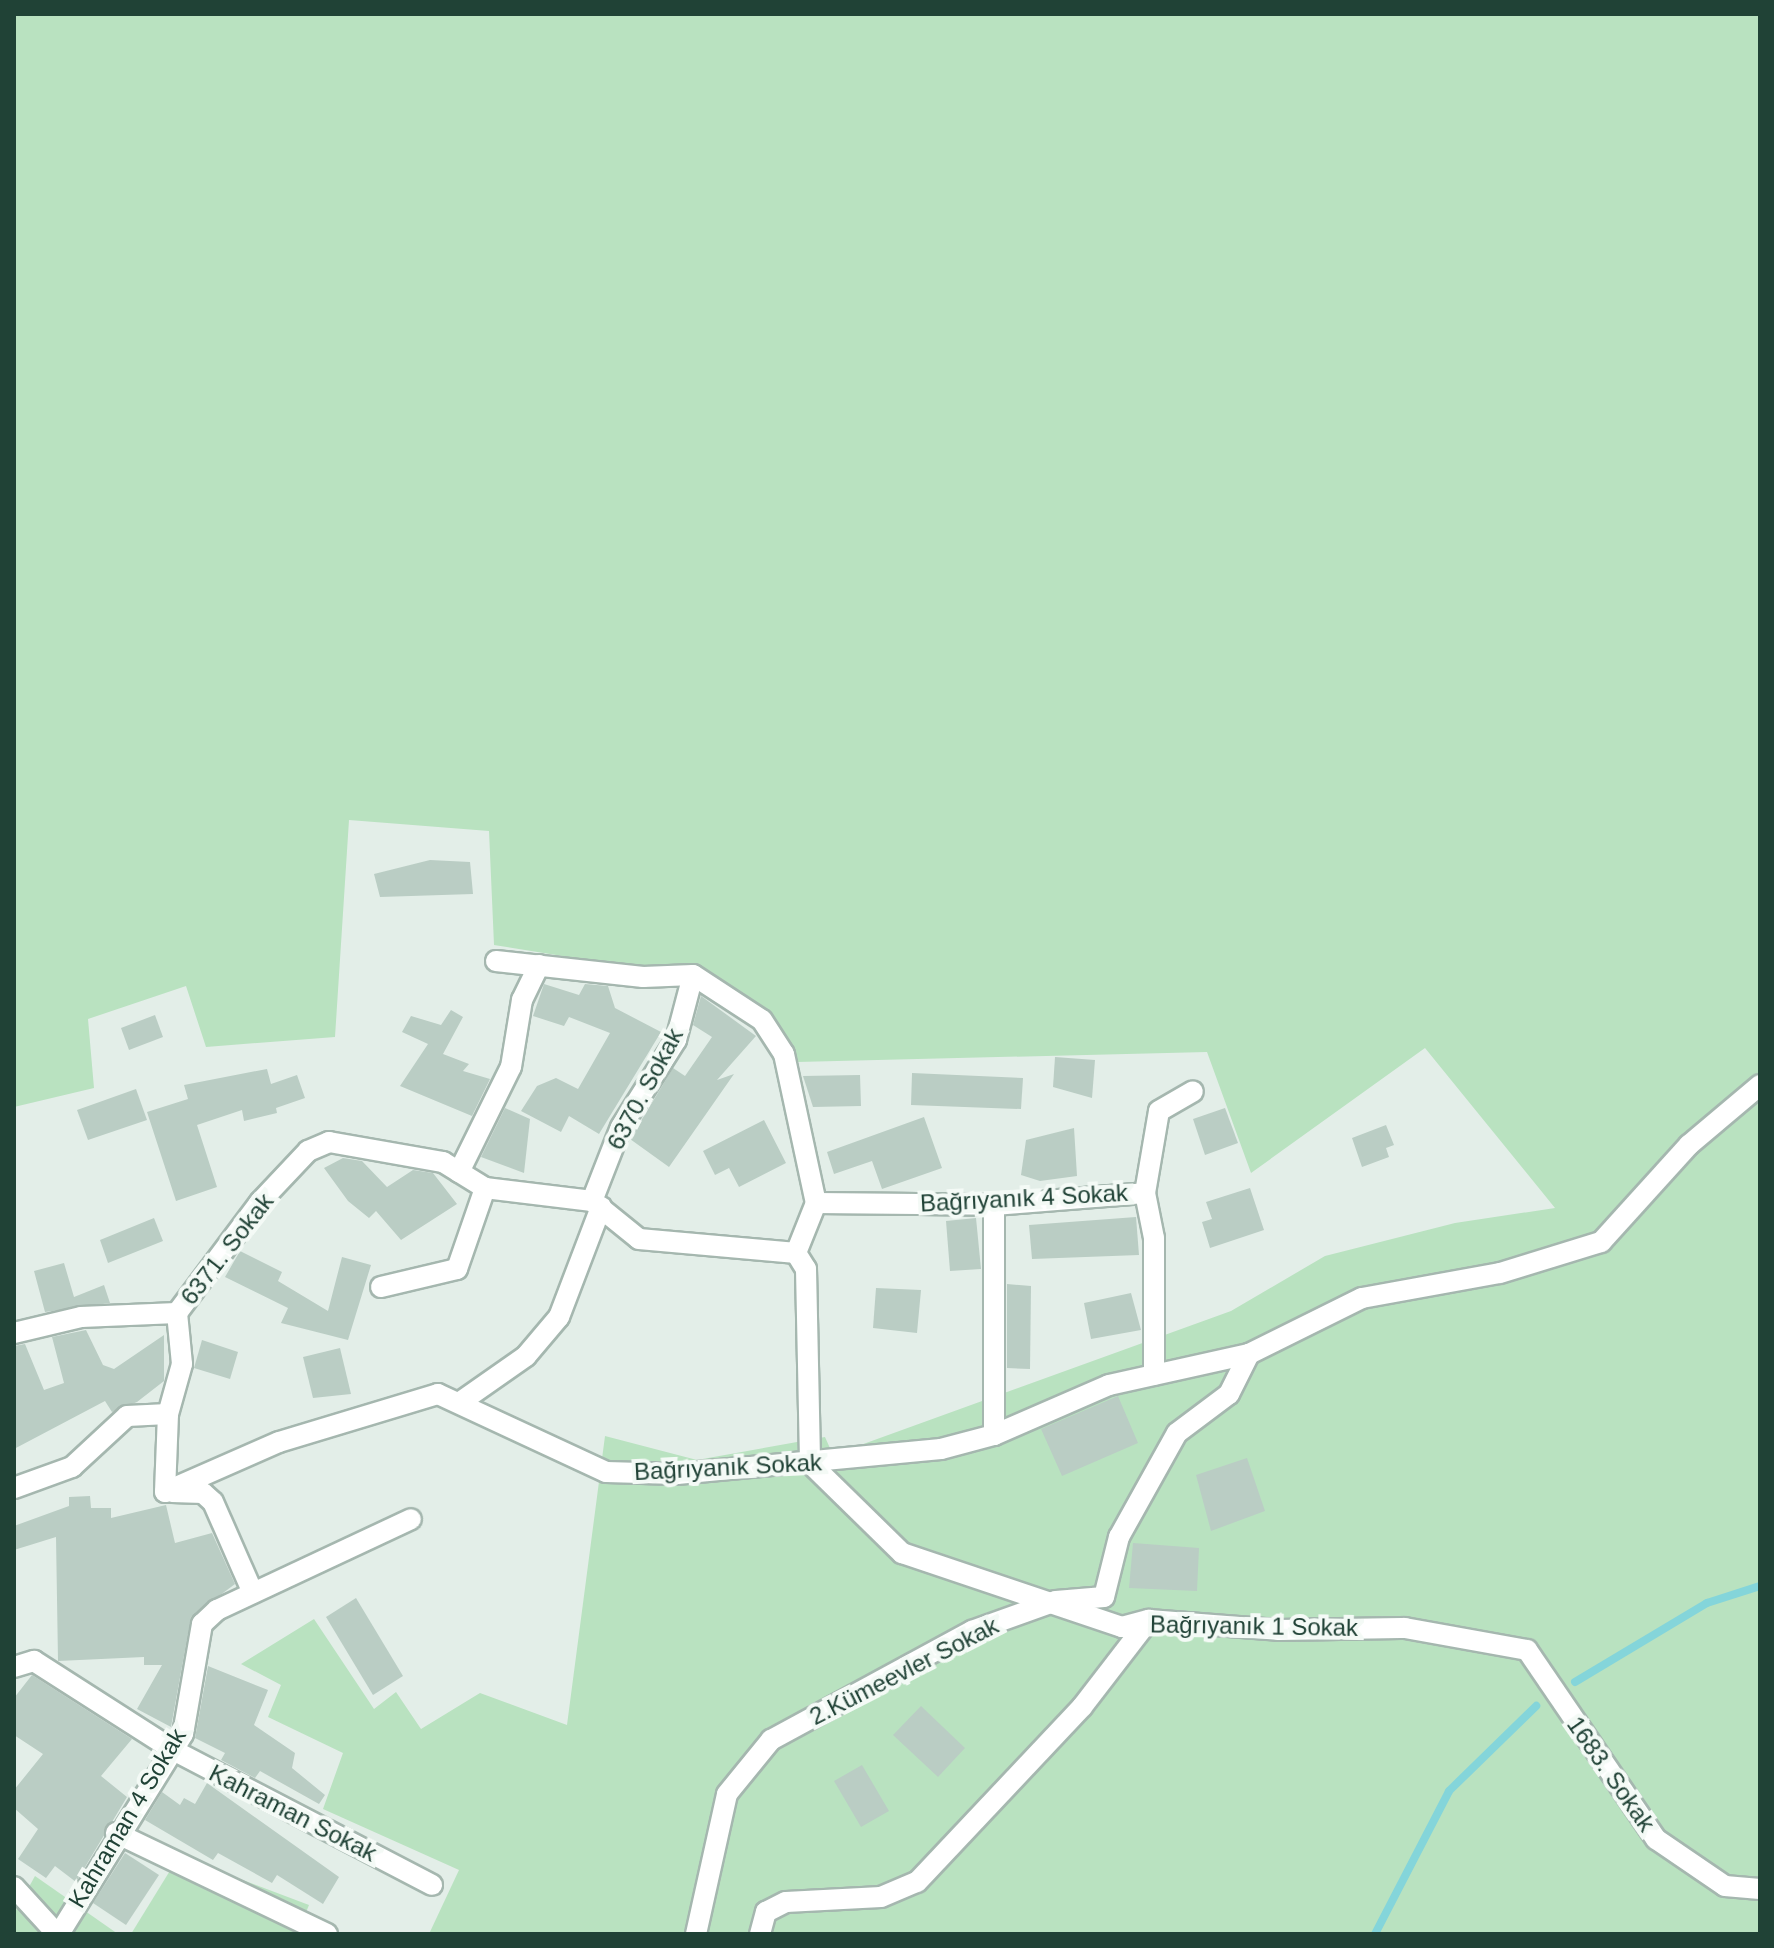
<!DOCTYPE html>
<meta charset="utf-8">
<style>
body{margin:0}
#map{position:relative;width:1774px;height:1948px;overflow:hidden;background:#e3eee8;font-family:Arial,sans-serif}
div>[style]{position:absolute}
.green>*{inset:0;background:#b9e2c0}
.stream>*{height:8px;margin:-4px;padding:0 4px;transform-origin:4px;border-radius:4px;background:#84d5da}
.building>*{inset:0;background:#bacdc4}
.roads{filter:drop-shadow(2px 0 #a5b7af) drop-shadow(-2px 0 #a5b7af) drop-shadow(0 2px #a5b7af) drop-shadow(0 -2px #a5b7af)}
.street>*{height:20px;margin:-10px;padding:0 10px;transform-origin:10px;border-radius:10px;background:#fff}
span{translate:-50% -50%;white-space:nowrap;text-align:center;line-height:1.15;-webkit-text-stroke:8px #f4faf6;paint-order:stroke}
.street-label{font-size:24px;color:#204236}
.frame{position:absolute;inset:0;border:16px solid #204236;pointer-events:none}
</style>
<div id="map">
<div class="green">
<div style="clip-path:polygon(14px 14px,1760px 14px,1760px 1934px,429px 1934px,459px 1870px,323px 1809px,343px 1753px,268px 1717px,281px 1685px,241px 1664px,314px 1619px,374px 1709px,396px 1692px,421px 1729px,480px 1693px,567px 1725px,605px 1436px,697px 1460px,825px 1437px,833px 1455px,1231px 1311px,1325px 1256px,1455px 1223px,1555px 1208px,1425px 1048px,1251px 1173px,1207px 1052px,797px 1062px,750px 999px,680px 975px,494px 945px,489px 831px,349px 820px,335px 1037px,206px 1047px,186px 986px,88px 1019px,94px 1088px,14px 1107px)"></div>
<div style="clip-path:polygon(179px 1856px,309px 1905px,297px 1934px,131px 1934px)"></div>
<div style="clip-path:polygon(35px 1876px,118px 1934px,14px 1934px,14px 1914px)"></div>
</div>
<div class="stream">
<div style="left:1575px;top:1682px;width:154px;rotate:-30.9deg"></div>
<div style="left:1707px;top:1603px;width:56px;rotate:-17.8deg"></div>
<div style="left:1375px;top:1934px;width:161px;rotate:-62.6deg"></div>
<div style="left:1449px;top:1791px;width:122px;rotate:-44.3deg"></div>
</div>
<div class="building">
<div style="clip-path:polygon(430px 860px,470px 862px,473px 894px,380px 897px,374px 874px)"></div>
<div style="clip-path:polygon(544px 984px,579px 995px,585px 984px,608px 986px,615px 1008px,661px 1032px,599px 1134px,569px 1116px,561px 1132px,521px 1111px,537px 1086px,556px 1078px,578px 1089px,610px 1033px,569px 1017px,564px 1026px,533px 1016px)"></div>
<div style="clip-path:polygon(701px 996px,756px 1036px,717px 1080px,734px 1074px,669px 1167px,630px 1139px,673px 1068px,685px 1076px,712px 1037px,693px 1025px)"></div>
<div style="clip-path:polygon(451px 1010px,463px 1017px,443px 1054px,469px 1064px,463px 1071px,490px 1079px,472px 1116px,400px 1086px,428px 1044px,402px 1032px,411px 1016px,441px 1025px)"></div>
<div style="clip-path:polygon(155px 1015px,163px 1037px,129px 1050px,121px 1028px)"></div>
<div style="clip-path:polygon(1055px 1057px,1095px 1060px,1092px 1098px,1053px 1087px)"></div>
<div style="clip-path:polygon(267px 1069px,271px 1084px,297px 1075px,305px 1098px,276px 1108px,277px 1113px,244px 1121px,242px 1110px,197px 1125px,217px 1187px,176px 1201px,147px 1112px,188px 1099px,184px 1085px)"></div>
<div style="clip-path:polygon(912px 1073px,1023px 1078px,1021px 1109px,911px 1105px)"></div>
<div style="clip-path:polygon(860px 1075px,861px 1106px,813px 1107px,803px 1076px)"></div>
<div style="clip-path:polygon(136px 1089px,147px 1120px,88px 1140px,77px 1110px)"></div>
<div style="clip-path:polygon(505px 1108px,530px 1119px,524px 1173px,481px 1157px)"></div>
<div style="clip-path:polygon(1225px 1108px,1238px 1143px,1205px 1155px,1193px 1119px)"></div>
<div style="clip-path:polygon(924px 1117px,942px 1168px,882px 1189px,872px 1161px,834px 1174px,827px 1152px)"></div>
<div style="clip-path:polygon(764px 1120px,786px 1163px,739px 1187px,729px 1168px,715px 1175px,703px 1151px)"></div>
<div style="clip-path:polygon(1386px 1125px,1394px 1145px,1386px 1148px,1389px 1157px,1362px 1167px,1352px 1138px)"></div>
<div style="clip-path:polygon(1074px 1128px,1077px 1176px,1040px 1181px,1021px 1175px,1026px 1140px)"></div>
<div style="clip-path:polygon(343px 1158px,362px 1161px,387px 1187px,413px 1170px,433px 1173px,457px 1204px,401px 1240px,376px 1211px,369px 1218px,348px 1201px,324px 1168px)"></div>
<div style="clip-path:polygon(1250px 1188px,1264px 1230px,1210px 1248px,1202px 1222px,1212px 1219px,1206px 1202px)"></div>
<div style="clip-path:polygon(1136px 1217px,1139px 1255px,1032px 1259px,1029px 1225px)"></div>
<div style="clip-path:polygon(154px 1218px,163px 1241px,108px 1263px,100px 1240px)"></div>
<div style="clip-path:polygon(976px 1218px,981px 1269px,950px 1271px,946px 1221px)"></div>
<div style="clip-path:polygon(240px 1251px,282px 1272px,278px 1281px,328px 1311px,342px 1257px,371px 1265px,348px 1340px,281px 1323px,288px 1308px,225px 1277px)"></div>
<div style="clip-path:polygon(64px 1263px,74px 1297px,104px 1285px,110px 1303px,45px 1312px,34px 1271px)"></div>
<div style="clip-path:polygon(1007px 1284px,1031px 1286px,1030px 1369px,1007px 1368px)"></div>
<div style="clip-path:polygon(876px 1288px,921px 1290px,917px 1333px,873px 1328px)"></div>
<div style="clip-path:polygon(1131px 1293px,1141px 1330px,1091px 1339px,1084px 1303px)"></div>
<div style="clip-path:polygon(86px 1330px,103px 1365px,114px 1369px,164px 1335px,164px 1381px,137px 1402px,112px 1412px,105px 1401px,14px 1449px,14px 1346px,25px 1344px,44px 1390px,64px 1383px,52px 1337px)"></div>
<div style="clip-path:polygon(202px 1340px,238px 1352px,230px 1379px,194px 1368px)"></div>
<div style="clip-path:polygon(340px 1348px,351px 1394px,313px 1398px,303px 1357px)"></div>
<div style="clip-path:polygon(1118px 1396px,1138px 1443px,1062px 1476px,1041px 1429px)"></div>
<div style="clip-path:polygon(1247px 1458px,1265px 1511px,1211px 1531px,1196px 1475px)"></div>
<div style="clip-path:polygon(90px 1496px,91px 1508px,111px 1508px,111px 1518px,166px 1505px,175px 1543px,212px 1533px,235px 1584px,191px 1617px,171px 1727px,137px 1709px,162px 1665px,144px 1665px,144px 1657px,58px 1661px,56px 1537px,14px 1550px,14px 1526px,69px 1506px,69px 1497px)"></div>
<div style="clip-path:polygon(1133px 1543px,1199px 1548px,1197px 1591px,1129px 1588px)"></div>
<div style="clip-path:polygon(356px 1598px,403px 1676px,373px 1695px,326px 1617px)"></div>
<div style="clip-path:polygon(208px 1666px,268px 1690px,254px 1725px,295px 1753px,292px 1768px,325px 1795px,319px 1804px,260px 1771px,255px 1778px,221px 1760px,225px 1753px,195px 1738px)"></div>
<div style="clip-path:polygon(32px 1675px,132px 1739px,101px 1776px,127px 1797px,76px 1882px,55px 1866px,46px 1878px,18px 1859px,38px 1829px,14px 1808px,14px 1790px,43px 1754px,14px 1735px,14px 1698px)"></div>
<div style="clip-path:polygon(921px 1706px,965px 1748px,938px 1777px,893px 1735px)"></div>
<div style="clip-path:polygon(862px 1765px,889px 1811px,861px 1827px,834px 1781px)"></div>
<div style="clip-path:polygon(207px 1783px,339px 1877px,323px 1904px,277px 1875px,272px 1883px,218px 1853px,213px 1860px,145px 1820px,162px 1792px,180px 1805px,184px 1798px,195px 1804px)"></div>
<div style="clip-path:polygon(125px 1853px,159px 1875px,126px 1925px,93px 1903px)"></div>
</div>
<div class="roads">
<div class="street">
<div style="left:496px;top:961px;width:148px;rotate:6.2deg"></div>
<div style="left:643px;top:977px;width:50px;rotate:-2.3deg"></div>
<div style="left:693px;top:975px;width:82px;rotate:33.1deg"></div>
<div style="left:762px;top:1020px;width:40px;rotate:57.1deg"></div>
<div style="left:784px;top:1054px;width:152px;rotate:77.9deg"></div>
<div style="left:816px;top:1203px;width:54px;rotate:111.8deg"></div>
<div style="left:459px;top:1172px;width:117px;rotate:-63.7deg"></div>
<div style="left:511px;top:1067px;width:68px;rotate:-80.7deg"></div>
<div style="left:522px;top:1000px;width:39px;rotate:-64deg"></div>
<div style="left:1145px;top:1193px;width:83px;rotate:-80.3deg"></div>
<div style="left:1159px;top:1111px;width:39px;rotate:-30deg"></div>
<div style="left:592px;top:1201px;width:79px;rotate:-68.6deg"></div>
<div style="left:621px;top:1127px;width:103px;rotate:-57.7deg"></div>
<div style="left:676px;top:1040px;width:67px;rotate:-75.3deg"></div>
<div style="left:816px;top:1203px;width:178px;rotate:0.6deg"></div>
<div style="left:994px;top:1205px;width:151px;rotate:-4.5deg"></div>
<div style="left:1145px;top:1193px;width:46px;rotate:78.7deg"></div>
<div style="left:1154px;top:1238px;width:137px;rotate:90deg"></div>
<div style="left:796px;top:1253px;width:19px;rotate:58deg"></div>
<div style="left:806px;top:1269px;width:194px;rotate:88.8deg"></div>
<div style="left:810px;top:1463px;width:129px;rotate:44.4deg"></div>
<div style="left:902px;top:1553px;width:232px;rotate:18.6deg"></div>
<div style="left:1122px;top:1627px;width:28px;rotate:-15deg"></div>
<div style="left:1149px;top:1620px;width:129px;rotate:4.4deg"></div>
<div style="left:1278px;top:1630px;width:127px;rotate:-0.9deg"></div>
<div style="left:1405px;top:1628px;width:124px;rotate:10.2deg"></div>
<div style="left:1527px;top:1650px;width:229px;rotate:55.7deg"></div>
<div style="left:1656px;top:1839px;width:83px;rotate:34.3deg"></div>
<div style="left:1725px;top:1886px;width:35px;rotate:5deg"></div>
<div style="left:381px;top:1287px;width:78px;rotate:-13.3deg"></div>
<div style="left:457px;top:1269px;width:86px;rotate:-70.9deg"></div>
<div style="left:177px;top:1313px;width:51px;rotate:84.4deg"></div>
<div style="left:182px;top:1364px;width:52px;rotate:105.6deg"></div>
<div style="left:168px;top:1414px;width:78px;rotate:92.2deg"></div>
<div style="left:165px;top:1492px;width:124px;rotate:-23.7deg"></div>
<div style="left:279px;top:1442px;width:166px;rotate:-16.8deg"></div>
<div style="left:438px;top:1394px;width:185px;rotate:24.9deg"></div>
<div style="left:606px;top:1472px;width:71px;rotate:1.6deg"></div>
<div style="left:677px;top:1474px;width:265px;rotate:-5.4deg"></div>
<div style="left:941px;top:1449px;width:55px;rotate:-14.8deg"></div>
<div style="left:994px;top:1435px;width:125px;rotate:-23.5deg"></div>
<div style="left:1109px;top:1385px;width:143px;rotate:-12.5deg"></div>
<div style="left:1249px;top:1354px;width:126px;rotate:-26.4deg"></div>
<div style="left:1362px;top:1298px;width:140px;rotate:-10.3deg"></div>
<div style="left:1500px;top:1273px;width:106px;rotate:-17.1deg"></div>
<div style="left:1601px;top:1242px;width:131px;rotate:-47.8deg"></div>
<div style="left:1689px;top:1145px;width:93px;rotate:-40.2deg"></div>
<div style="left:14px;top:1333px;width:69px;rotate:-13.4deg"></div>
<div style="left:81px;top:1317px;width:96px;rotate:-2.4deg"></div>
<div style="left:177px;top:1313px;width:139px;rotate:-53.2deg"></div>
<div style="left:260px;top:1202px;width:70px;rotate:-46.7deg"></div>
<div style="left:308px;top:1151px;width:23px;rotate:-23deg"></div>
<div style="left:329px;top:1142px;width:116px;rotate:10deg"></div>
<div style="left:443px;top:1162px;width:49px;rotate:31.8deg"></div>
<div style="left:485px;top:1188px;width:108px;rotate:6.9deg"></div>
<div style="left:592px;top:1201px;width:60px;rotate:39deg"></div>
<div style="left:639px;top:1239px;width:158px;rotate:5.1deg"></div>
<div style="left:459px;top:1403px;width:82px;rotate:-35deg"></div>
<div style="left:526px;top:1356px;width:51px;rotate:-49.8deg"></div>
<div style="left:559px;top:1317px;width:118px;rotate:-69.1deg"></div>
<div style="left:994px;top:1435px;width:230px;rotate:-90deg"></div>
<div style="left:14px;top:1488px;width:62px;rotate:-19.9deg"></div>
<div style="left:72px;top:1467px;width:75px;rotate:-42.8deg"></div>
<div style="left:127px;top:1416px;width:41px;rotate:-2.8deg"></div>
<div style="left:172px;top:1492px;width:31px;rotate:2deg"></div>
<div style="left:203px;top:1493px;width:13px;rotate:42deg"></div>
<div style="left:213px;top:1502px;width:99px;rotate:66.3deg"></div>
<div style="left:14px;top:1667px;width:21px;rotate:-17deg"></div>
<div style="left:34px;top:1661px;width:165px;rotate:32.6deg"></div>
<div style="left:173px;top:1750px;width:292px;rotate:27.5deg"></div>
<div style="left:116px;top:1833px;width:234px;rotate:25.6deg"></div>
<div style="left:14px;top:1887px;width:64px;rotate:47.5deg"></div>
<div style="left:59px;top:1934px;width:235px;rotate:-58.2deg"></div>
<div style="left:183px;top:1734px;width:112px;rotate:-80.2deg"></div>
<div style="left:202px;top:1624px;width:21px;rotate:-43deg"></div>
<div style="left:217px;top:1610px;width:214px;rotate:-25.1deg"></div>
<div style="left:696px;top:1934px;width:143px;rotate:-77.5deg"></div>
<div style="left:727px;top:1794px;width:70px;rotate:-50.8deg"></div>
<div style="left:771px;top:1740px;width:229px;rotate:-28.5deg"></div>
<div style="left:972px;top:1631px;width:89px;rotate:-19.7deg"></div>
<div style="left:1056px;top:1601px;width:48px;rotate:-4.8deg"></div>
<div style="left:1104px;top:1597px;width:62px;rotate:-76deg"></div>
<div style="left:1119px;top:1537px;width:119px;rotate:-60.9deg"></div>
<div style="left:1177px;top:1433px;width:65px;rotate:-36.9deg"></div>
<div style="left:1229px;top:1394px;width:45px;rotate:-63.4deg"></div>
<div style="left:760px;top:1934px;width:23px;rotate:-75deg"></div>
<div style="left:766px;top:1912px;width:22px;rotate:-27deg"></div>
<div style="left:786px;top:1902px;width:95px;rotate:-3deg"></div>
<div style="left:881px;top:1897px;width:39px;rotate:-23deg"></div>
<div style="left:917px;top:1882px;width:241px;rotate:-46.7deg"></div>
<div style="left:1082px;top:1707px;width:110px;rotate:-52.4deg"></div>
</div>
</div>
<div class="street-label">
<span style="left:645px;top:1089px;rotate:-62deg">6370. Sokak</span>
<span style="left:1024px;top:1198px;rotate:-3deg">Bağrıyanık 4 Sokak</span>
<span style="left:227px;top:1249px;rotate:-52deg">6371. Sokak</span>
<span style="left:728px;top:1467px;rotate:-3deg">Bağrıyanık Sokak</span>
<span style="left:1254px;top:1626px;rotate:1deg">Bağrıyanık 1 Sokak</span>
<span style="left:904px;top:1671px;rotate:-27deg">2.Kümeevler Sokak</span>
<span style="left:1611px;top:1774px;rotate:55deg">1683. Sokak</span>
<span style="left:293px;top:1813px;rotate:27deg">Kahraman Sokak</span>
<span style="left:127px;top:1818px;rotate:-59deg">Kahraman 4 Sokak</span>
</div>
<div class="frame"></div>
</div>
